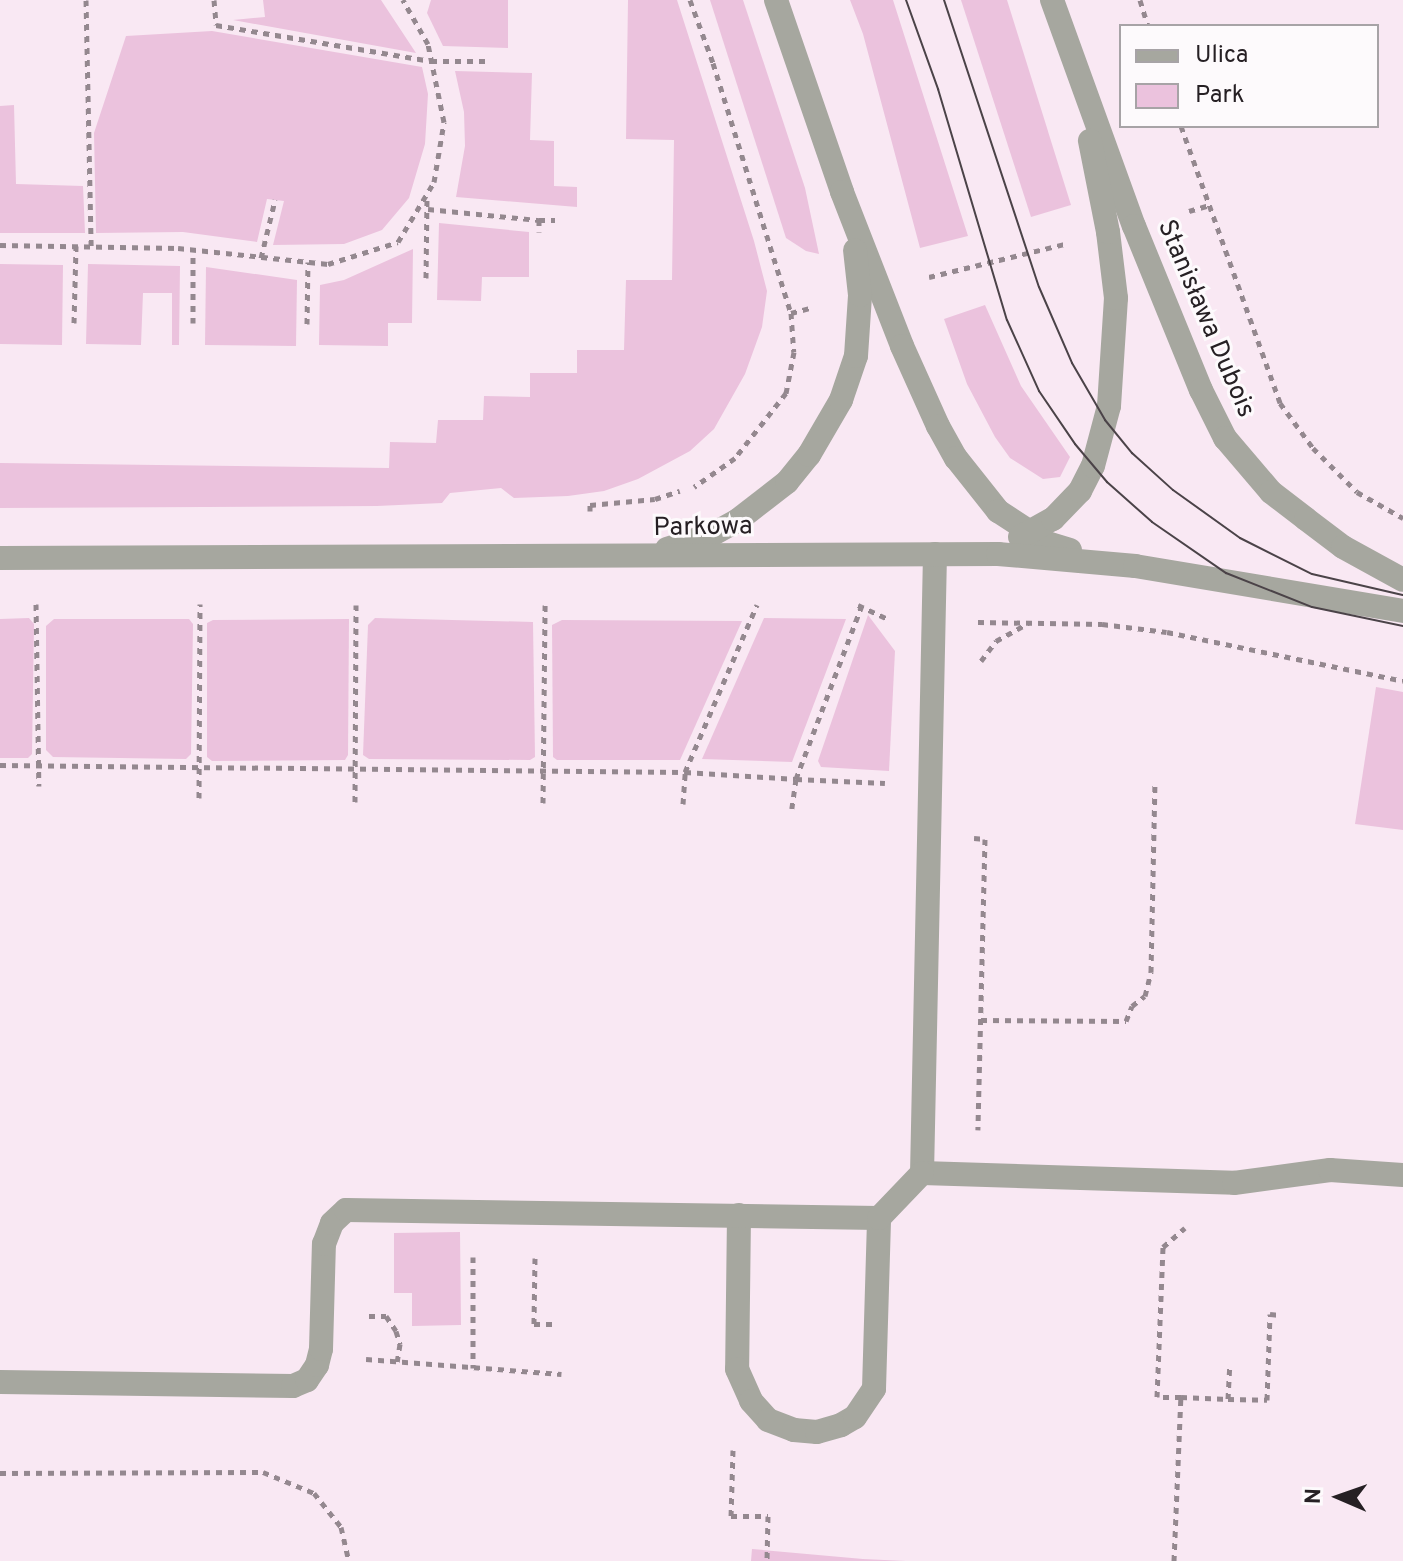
<!DOCTYPE html>
<meta charset="utf-8">
<style>
body{margin:0}
#map{position:relative;width:1403px;height:1561px;overflow:hidden;background:#f9e8f3;font-family:Overpass,sans-serif}
div>[style]{position:absolute}
.green>*{inset:0;background:#ebc2dd}
.path>*{height:5px;margin-top:-2.5px;transform-origin:0;background:repeating-linear-gradient(90deg,#94888f 0 6px,transparent 0 12px)}
.minor>*{height:24px;margin:-12px;padding:0 12px;transform-origin:12px;border-radius:12px;background:#a6a79f}
.tram>*{height:2px;margin:-1px;padding:0 1px;transform-origin:1px;border-radius:1px;background:#4b4348}
span{translate:-50% -50%;white-space:nowrap;text-align:center;line-height:1.15;-webkit-text-stroke:6px #fdfafc;paint-order:stroke}
.street-label{font-size:26px;color:#262024}
.legend{position:absolute;left:1119px;top:24px;width:260px;height:104px;box-sizing:border-box;background:#fdfafc;border:2px solid #a7a3a6;margin:0;padding:10px 14px;list-style:none;font-size:24px;color:#262024}
.legend li{display:flex;align-items:center;gap:16px;height:40px}
.legend b{width:40px;border:2px solid #a7a3a6}
.north{position:absolute;left:1299px;top:1457px;width:80px;height:80px;-webkit-text-stroke:6px #fdfafc;paint-order:stroke;rotate:272deg;font-size:22px;font-weight:700;line-height:32px;text-align:center;color:#262024}
.north::after{content:'';display:block;margin:auto;width:28px;height:36px;background:#262024;clip-path:polygon(50% 0,100% 100%,50% 72%,0 100%)}
</style>
<div id="map">
<div class="green">
<div style="clip-path:polygon(263px 0,381px 0,416px 53px,233px 20px,265px 17px)"></div>
<div style="clip-path:polygon(431px 0,508px 0,508px 48px,443px 46px,427px 13px)"></div>
<div style="clip-path:polygon(628px 0,677px 0,754px 241px,767px 291px,762px 327px,745px 374px,714px 429px,690px 451px,638px 479px,604px 491px,568px 496px,514px 498px,501px 488px,450px 493px,442px 503px,377px 506px,0 508px,0 463px,389px 468px,390px 442px,436px 443px,438px 420px,483px 420px,484px 396px,530px 397px,530px 373px,577px 373px,577px 350px,624px 350px,626px 280px,672px 280px,674px 140px,626px 139px)"></div>
<div style="clip-path:polygon(710px 0,743px 0,805px 188px,819px 254px,806px 251px,786px 238px)"></div>
<div style="clip-path:polygon(850px 0,893px 0,968px 236px,920px 248px,863px 34px)"></div>
<div style="clip-path:polygon(961px 0,1007px 0,1071px 205px,1031px 217px)"></div>
<div style="clip-path:polygon(212px 31px,422px 67px,428px 94px,425px 144px,409px 198px,382px 230px,344px 244px,273px 245px,284px 201px,267px 199px,257px 242px,183px 232px,96px 233px,94px 133px,126px 36px)"></div>
<div style="clip-path:polygon(455px 71px,532px 73px,530px 140px,554px 141px,554px 186px,577px 187px,577px 207px,456px 197px,465px 146px,464px 112px)"></div>
<div style="clip-path:polygon(14px 105px,16px 184px,83px 186px,85px 233px,0 233px,0 106px)"></div>
<div style="clip-path:polygon(439px 223px,529px 232px,529px 277px,482px 277px,481px 301px,437px 300px)"></div>
<div style="clip-path:polygon(413px 249px,412px 323px,388px 323px,388px 346px,319px 345px,320px 285px,344px 280px)"></div>
<div style="clip-path:polygon(0 264px,63px 265px,62px 345px,0 344px)"></div>
<div style="clip-path:polygon(88px 264px,180px 266px,179px 345px,172px 345px,172px 293px,143px 293px,141px 345px,86px 344px)"></div>
<div style="clip-path:polygon(206px 267px,297px 280px,296px 346px,205px 345px)"></div>
<div style="clip-path:polygon(985px 305px,1021px 386px,1070px 457px,1060px 477px,1043px 479px,1010px 458px,995px 437px,967px 384px,944px 319px)"></div>
<div style="clip-path:polygon(868px 615px,895px 651px,889px 771px,821px 767px,818px 761px)"></div>
<div style="clip-path:polygon(29px 618px,34px 624px,32px 754px,28px 758px,0 758px,0 619px)"></div>
<div style="clip-path:polygon(375px 618px,533px 622px,535px 757px,530px 760px,369px 759px,363px 755px,368px 625px)"></div>
<div style="clip-path:polygon(764px 618px,846px 619px,792px 762px,702px 759px)"></div>
<div style="clip-path:polygon(54px 619px,189px 619px,193px 624px,191px 754px,186px 759px,53px 757px,46px 750px,46px 626px)"></div>
<div style="clip-path:polygon(349px 619px,348px 755px,345px 760px,212px 761px,207px 757px,207px 623px,213px 620px)"></div>
<div style="clip-path:polygon(562px 620px,742px 621px,680px 760px,557px 760px,553px 757px,552px 625px)"></div>
<div style="clip-path:polygon(1376px 687px,1403px 692px,1403px 830px,1355px 824px)"></div>
<div style="clip-path:polygon(460px 1232px,461px 1325px,412px 1326px,412px 1293px,394px 1293px,394px 1233px)"></div>
<div style="clip-path:polygon(752px 1549px,863px 1559px,906px 1561px,751px 1561px)"></div>
</div>
<div class="path">
<div style="left:86px;top:0;width:246px;rotate:88.8deg"></div>
<div style="left:214px;top:0;width:25px;rotate:85deg"></div>
<div style="left:216px;top:25px;width:218px;rotate:9.5deg"></div>
<div style="left:431px;top:61px;width:55px"></div>
<div style="left:690px;top:0;width:67px;rotate:69.9deg"></div>
<div style="left:713px;top:63px;width:262px;rotate:72.7deg"></div>
<div style="left:791px;top:313px;width:39px;rotate:86deg"></div>
<div style="left:794px;top:352px;width:42px;rotate:101deg"></div>
<div style="left:786px;top:393px;width:83px;rotate:128.1deg"></div>
<div style="left:735px;top:458px;width:50px;rotate:144.7deg"></div>
<div style="left:1140px;top:0;width:27px;rotate:73deg"></div>
<div style="left:1181px;top:126px;width:294px;rotate:70.3deg"></div>
<div style="left:1280px;top:403px;width:56px;rotate:53.7deg"></div>
<div style="left:1313px;top:448px;width:62px;rotate:45deg"></div>
<div style="left:1357px;top:492px;width:53px;rotate:29.5deg"></div>
<div style="left:428px;top:209px;width:112px;rotate:5.7deg"></div>
<div style="left:539px;top:220px;width:12px;rotate:90deg"></div>
<div style="left:1189px;top:211px;width:19px;rotate:-16deg"></div>
<div style="left:539px;top:220px;width:16px"></div>
<div style="left:0;top:245px;width:178px;rotate:1deg"></div>
<div style="left:178px;top:248px;width:151px;rotate:6.1deg"></div>
<div style="left:328px;top:264px;width:73px;rotate:-17.4deg"></div>
<div style="left:398px;top:242px;width:70px;rotate:-59deg"></div>
<div style="left:434px;top:182px;width:61px;rotate:-80.5deg"></div>
<div style="left:444px;top:122px;width:80px;rotate:-101.6deg"></div>
<div style="left:428px;top:44px;width:51px;rotate:-119.6deg"></div>
<div style="left:261px;top:258px;width:60px;rotate:-76.4deg"></div>
<div style="left:929px;top:277px;width:139px;rotate:-13.7deg"></div>
<div style="left:426px;top:278px;width:83px;rotate:-89.3deg"></div>
<div style="left:791px;top:313px;width:23px;rotate:-15deg"></div>
<div style="left:74px;top:323px;width:77px;rotate:-88.5deg"></div>
<div style="left:193px;top:323px;width:74px;rotate:-90deg"></div>
<div style="left:307px;top:324px;width:62px;rotate:-89.1deg"></div>
<div style="left:590px;top:511px;width:6px;rotate:-90deg"></div>
<div style="left:590px;top:505px;width:65px;rotate:-5.3deg"></div>
<div style="left:655px;top:499px;width:26px;rotate:-18deg"></div>
<div style="left:36px;top:604px;width:182px;rotate:89.1deg"></div>
<div style="left:858px;top:605px;width:33px;rotate:25deg"></div>
<div style="left:862px;top:605px;width:186px;rotate:110.8deg"></div>
<div style="left:796px;top:779px;width:89px;rotate:2.6deg"></div>
<div style="left:978px;top:622px;width:124px;rotate:0.9deg"></div>
<div style="left:1102px;top:624px;width:65px;rotate:7deg"></div>
<div style="left:1167px;top:632px;width:241px;rotate:11.7deg"></div>
<div style="left:981px;top:661px;width:25px;rotate:-53deg"></div>
<div style="left:996px;top:641px;width:37px;rotate:-29deg"></div>
<div style="left:0;top:765px;width:685px;rotate:0.59deg"></div>
<div style="left:685px;top:772px;width:111px;rotate:3.6deg"></div>
<div style="left:796px;top:779px;width:30px;rotate:98deg"></div>
<div style="left:199px;top:798px;width:194px;rotate:-89.7deg"></div>
<div style="left:355px;top:802px;width:197px;rotate:-89.7deg"></div>
<div style="left:543px;top:803px;width:198px;rotate:-89.4deg"></div>
<div style="left:683px;top:804px;width:32px;rotate:-86deg"></div>
<div style="left:685px;top:772px;width:182px;rotate:-66.7deg"></div>
<div style="left:974px;top:838px;width:11px;rotate:5deg"></div>
<div style="left:985px;top:839px;width:291px;rotate:91.4deg"></div>
<div style="left:981px;top:1020px;width:145px;rotate:0.4deg"></div>
<div style="left:1126px;top:1021px;width:16px;rotate:-68deg"></div>
<div style="left:1132px;top:1006px;width:16px;rotate:-38deg"></div>
<div style="left:1145px;top:996px;width:25px;rotate:-76deg"></div>
<div style="left:1151px;top:972px;width:189px;rotate:-88.8deg"></div>
<div style="left:473px;top:1257px;width:111px;rotate:90deg"></div>
<div style="left:535px;top:1258px;width:66px;rotate:90.9deg"></div>
<div style="left:534px;top:1324px;width:18px"></div>
<div style="left:369px;top:1316px;width:17px"></div>
<div style="left:386px;top:1316px;width:18px;rotate:56deg"></div>
<div style="left:396px;top:1331px;width:14px;rotate:73deg"></div>
<div style="left:400px;top:1344px;width:18px;rotate:99deg"></div>
<div style="left:366px;top:1359px;width:196px;rotate:4.4deg"></div>
<div style="left:1181px;top:1397px;width:24px;rotate:180deg"></div>
<div style="left:1157px;top:1397px;width:150px;rotate:-87.7deg"></div>
<div style="left:1163px;top:1247px;width:29px;rotate:-41deg"></div>
<div style="left:1228px;top:1399px;width:39px;rotate:1deg"></div>
<div style="left:1267px;top:1400px;width:86px;rotate:-88deg"></div>
<div style="left:1270px;top:1314px;width:10px;rotate:6deg"></div>
<div style="left:733px;top:1450px;width:66px;rotate:91.7deg"></div>
<div style="left:731px;top:1516px;width:37px"></div>
<div style="left:768px;top:1516px;width:45px;rotate:91.3deg"></div>
<div style="left:0;top:1473px;width:263px;rotate:-0.2deg"></div>
<div style="left:263px;top:1472px;width:55px;rotate:22.4deg"></div>
<div style="left:314px;top:1493px;width:43px;rotate:51.5deg"></div>
<div style="left:341px;top:1527px;width:35px;rotate:77deg"></div>
<div style="left:1174px;top:1561px;width:164px;rotate:-87.6deg"></div>
<div style="left:1181px;top:1397px;width:47px;rotate:2.4deg"></div>
<div style="left:1228px;top:1399px;width:35px;rotate:-87deg"></div>
</div>
<div class="minor">
<div style="left:776px;top:0;width:203px;rotate:71deg"></div>
<div style="left:842px;top:192px;width:165px;rotate:68.7deg"></div>
<div style="left:902px;top:346px;width:88px;rotate:65.8deg"></div>
<div style="left:938px;top:426px;width:37px;rotate:61deg"></div>
<div style="left:956px;top:458px;width:68px;rotate:51.6deg"></div>
<div style="left:998px;top:511px;width:59px;rotate:33.1deg"></div>
<div style="left:1047px;top:543px;width:24px;rotate:17deg"></div>
<div style="left:1052px;top:0;width:240px;rotate:70.1deg"></div>
<div style="left:1134px;top:226px;width:177px;rotate:67.8deg"></div>
<div style="left:1201px;top:390px;width:54px;rotate:63.4deg"></div>
<div style="left:1225px;top:438px;width:71px;rotate:49.6deg"></div>
<div style="left:1271px;top:492px;width:44px;rotate:37.6deg"></div>
<div style="left:1306px;top:519px;width:46px;rotate:37.1deg"></div>
<div style="left:1343px;top:547px;width:68px;rotate:28.8deg"></div>
<div style="left:1020px;top:537px;width:38px;rotate:-29deg"></div>
<div style="left:1053px;top:519px;width:39px;rotate:-46deg"></div>
<div style="left:1080px;top:491px;width:28px;rotate:-63deg"></div>
<div style="left:1093px;top:466px;width:62px;rotate:-75.1deg"></div>
<div style="left:1109px;top:406px;width:108px;rotate:-86.3deg"></div>
<div style="left:1116px;top:298px;width:66px;rotate:-96.9deg"></div>
<div style="left:1108px;top:232px;width:93px;rotate:-101.2deg"></div>
<div style="left:667px;top:549px;width:48px;rotate:-18.1deg"></div>
<div style="left:713px;top:534px;width:29px;rotate:-29deg"></div>
<div style="left:738px;top:520px;width:62px;rotate:-37.8deg"></div>
<div style="left:787px;top:482px;width:35px;rotate:-51deg"></div>
<div style="left:809px;top:455px;width:64px;rotate:-59.8deg"></div>
<div style="left:841px;top:400px;width:46px;rotate:-71.2deg"></div>
<div style="left:856px;top:356px;width:61px;rotate:-86.2deg"></div>
<div style="left:860px;top:295px;width:45px;rotate:-96.3deg"></div>
<div style="left:935px;top:554px;width:619px;rotate:91.2deg"></div>
<div style="left:922px;top:1173px;width:312px;rotate:1.8deg"></div>
<div style="left:1234px;top:1183px;width:97px;rotate:-7.7deg"></div>
<div style="left:1330px;top:1170px;width:73px;rotate:3.9deg"></div>
<div style="left:0;top:558px;width:998px;rotate:-0.23deg"></div>
<div style="left:998px;top:554px;width:138px;rotate:5deg"></div>
<div style="left:1135px;top:566px;width:272px;rotate:9.5deg"></div>
<div style="left:739px;top:1215px;width:154px;rotate:90.7deg"></div>
<div style="left:737px;top:1369px;width:35px;rotate:66deg"></div>
<div style="left:751px;top:1401px;width:25px;rotate:48deg"></div>
<div style="left:768px;top:1420px;width:28px;rotate:21deg"></div>
<div style="left:794px;top:1430px;width:23px;rotate:5deg"></div>
<div style="left:817px;top:1432px;width:25px;rotate:-16deg"></div>
<div style="left:841px;top:1425px;width:16px;rotate:-30deg"></div>
<div style="left:855px;top:1417px;width:34px;rotate:-56deg"></div>
<div style="left:874px;top:1389px;width:171px;rotate:-88.3deg"></div>
<div style="left:0;top:1382px;width:293px;rotate:0.8deg"></div>
<div style="left:293px;top:1386px;width:15px;rotate:-23deg"></div>
<div style="left:307px;top:1380px;width:18px;rotate:-56deg"></div>
<div style="left:317px;top:1365px;width:16px;rotate:-76deg"></div>
<div style="left:321px;top:1349px;width:105px;rotate:-88.4deg"></div>
<div style="left:324px;top:1244px;width:22px;rotate:-69deg"></div>
<div style="left:332px;top:1223px;width:19px;rotate:-43deg"></div>
<div style="left:346px;top:1210px;width:533px;rotate:0.86deg"></div>
<div style="left:879px;top:1218px;width:62px;rotate:-46.3deg"></div>
</div>
<div class="tram">
<div style="left:906px;top:0;width:95px;rotate:70.2deg"></div>
<div style="left:938px;top:89px;width:241px;rotate:73.4deg"></div>
<div style="left:1007px;top:320px;width:78px;rotate:65.7deg"></div>
<div style="left:1039px;top:391px;width:64px;rotate:55.8deg"></div>
<div style="left:1075px;top:444px;width:50px;rotate:49.9deg"></div>
<div style="left:1107px;top:482px;width:60px;rotate:41.6deg"></div>
<div style="left:1152px;top:522px;width:90px;rotate:34.6deg"></div>
<div style="left:1226px;top:573px;width:92px;rotate:21.6deg"></div>
<div style="left:1312px;top:607px;width:93px;rotate:11.8deg"></div>
<div style="left:944px;top:0;width:302px;rotate:71.7deg"></div>
<div style="left:1039px;top:287px;width:83px;rotate:66.5deg"></div>
<div style="left:1072px;top:363px;width:66px;rotate:59.9deg"></div>
<div style="left:1105px;top:420px;width:43px;rotate:50.7deg"></div>
<div style="left:1132px;top:453px;width:55px;rotate:42.1deg"></div>
<div style="left:1173px;top:490px;width:82px;rotate:35.6deg"></div>
<div style="left:1240px;top:538px;width:80px;rotate:26.6deg"></div>
<div style="left:1312px;top:574px;width:93px;rotate:13deg"></div>
</div>
<div class="street-label">
<span style="left:1205px;top:319px;rotate:67deg">Stanisława Dubois</span>
<span style="left:703px;top:528px;rotate:-1deg">Parkowa</span>
</div>
<ul class="legend">
<li><b style="height:10px;background:#a6a79f"></b>Ulica</li>
<li><b style="height:22px;background:#ebc2dd"></b>Park</li>
</ul>
<div class="north">N</div>
</div>
